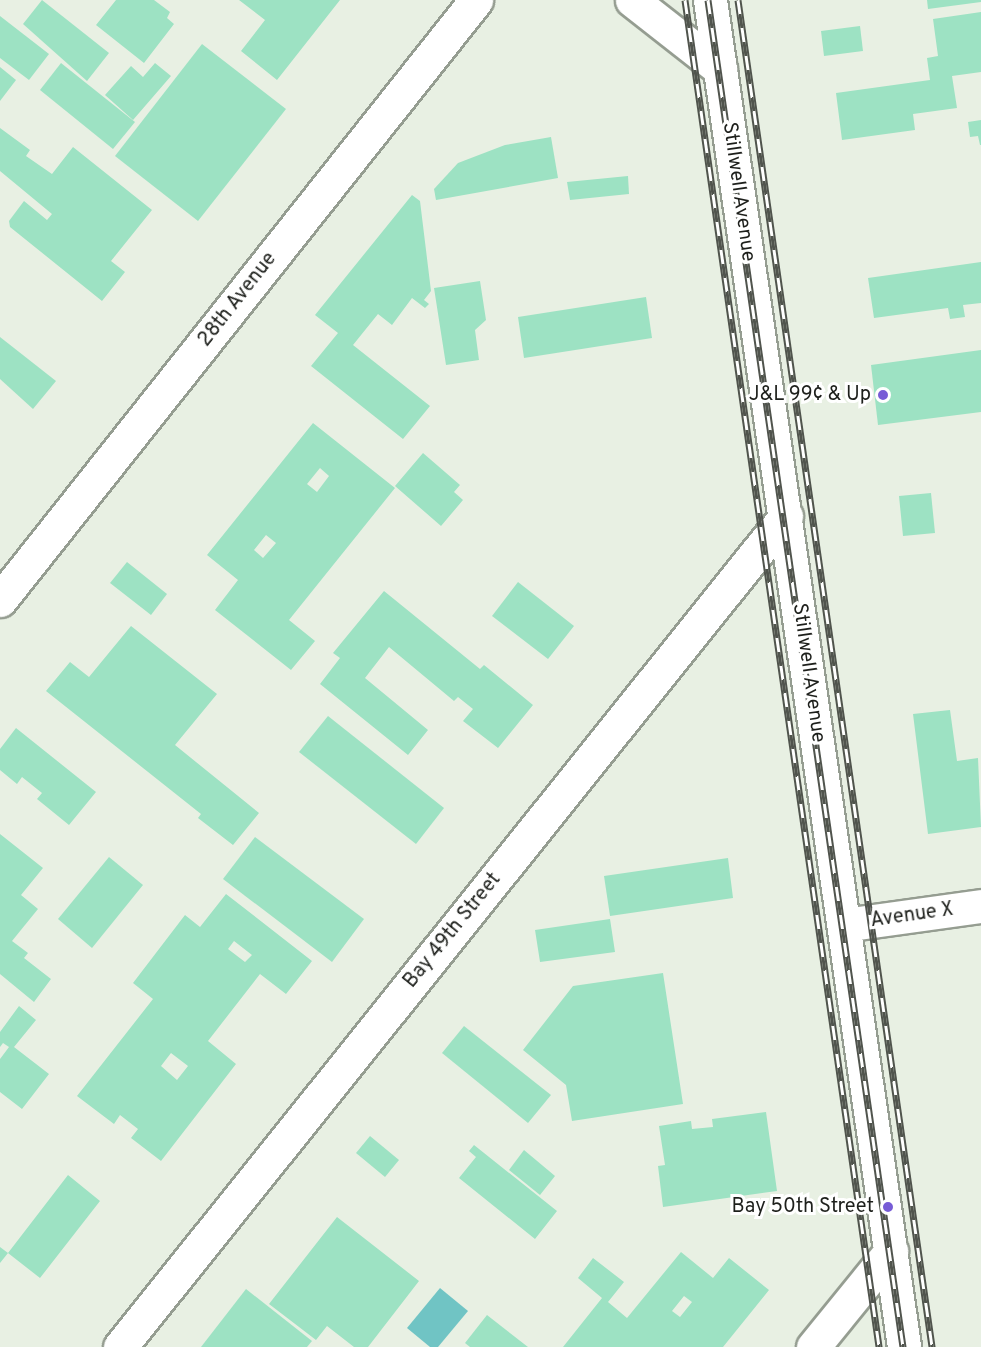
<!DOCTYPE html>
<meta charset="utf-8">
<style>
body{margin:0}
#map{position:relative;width:981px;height:1347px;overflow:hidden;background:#e8f0e3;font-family:Overpass,sans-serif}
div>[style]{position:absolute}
.water>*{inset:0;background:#70c4c4}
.building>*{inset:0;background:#9de2c3}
.roads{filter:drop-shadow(2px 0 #959d91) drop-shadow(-2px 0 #959d91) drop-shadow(0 2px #959d91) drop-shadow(0 -2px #959d91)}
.minor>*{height:33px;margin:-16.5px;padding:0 16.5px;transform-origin:16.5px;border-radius:16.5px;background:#fff}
.tertiary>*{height:33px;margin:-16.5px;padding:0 16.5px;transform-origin:16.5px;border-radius:16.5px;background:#fff}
.secondary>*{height:33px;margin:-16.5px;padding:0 16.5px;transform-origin:16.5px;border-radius:16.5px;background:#fff}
.rail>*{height:7px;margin-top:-3.5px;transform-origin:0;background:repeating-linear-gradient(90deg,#fff 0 14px,#50544d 0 28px);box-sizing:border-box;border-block:2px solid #50544d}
.dots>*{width:16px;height:16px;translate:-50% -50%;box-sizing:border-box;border:3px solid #fff;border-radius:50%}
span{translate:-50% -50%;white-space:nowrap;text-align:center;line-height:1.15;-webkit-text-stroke:6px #fff;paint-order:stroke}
.street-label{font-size:20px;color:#1d1f1b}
.poi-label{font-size:20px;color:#1d1f1b}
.right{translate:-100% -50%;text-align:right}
</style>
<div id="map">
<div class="water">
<div style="clip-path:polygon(440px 1288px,468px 1311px,438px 1347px,430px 1347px,407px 1328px)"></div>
</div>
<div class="building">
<div style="clip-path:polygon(42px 0,109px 53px,87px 81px,23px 24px)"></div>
<div style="clip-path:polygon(116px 0,154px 0,170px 12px,167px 18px,174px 24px,144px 63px,96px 25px)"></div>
<div style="clip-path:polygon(239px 0,340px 0,277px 80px,241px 51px,265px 20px)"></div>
<div style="clip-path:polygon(927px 0,981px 0,981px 2px,928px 9px)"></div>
<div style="clip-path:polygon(981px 12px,981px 72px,952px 76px,957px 108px,913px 114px,915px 130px,842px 140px,836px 93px,930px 80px,927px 58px,938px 56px,933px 19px)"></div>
<div style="clip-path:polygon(0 16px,49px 54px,29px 80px,0 58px)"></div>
<div style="clip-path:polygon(860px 26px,863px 51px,824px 56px,821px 31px)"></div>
<div style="clip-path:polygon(202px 44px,286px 109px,198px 221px,115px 156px)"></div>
<div style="clip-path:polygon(61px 63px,135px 122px,113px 149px,40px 90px)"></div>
<div style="clip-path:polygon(155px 63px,171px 76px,133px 120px,105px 95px,131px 66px,143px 77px)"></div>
<div style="clip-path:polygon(0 67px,16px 80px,0 101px)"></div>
<div style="clip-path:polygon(981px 120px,981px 145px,980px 145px,978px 136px,970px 137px,968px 122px)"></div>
<div style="clip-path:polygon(0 128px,30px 150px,26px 156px,52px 174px,73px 147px,152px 210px,111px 261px,125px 272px,102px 301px,10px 227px,9px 221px,24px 201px,47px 220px,52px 214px,0 171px)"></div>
<div style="clip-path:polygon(551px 137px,558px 178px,436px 200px,434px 189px,458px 163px,505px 145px)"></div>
<div style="clip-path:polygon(628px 176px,629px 194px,570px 200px,567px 182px)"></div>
<div style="clip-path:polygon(412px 195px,420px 201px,431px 291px,424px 300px,429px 304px,425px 308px,412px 298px,392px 325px,378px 314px,353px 345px,430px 406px,403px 439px,311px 366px,338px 333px,315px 315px)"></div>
<div style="clip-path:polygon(981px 262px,981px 303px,963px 305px,965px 317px,950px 319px,948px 308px,874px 318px,868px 278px)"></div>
<div style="clip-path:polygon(480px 281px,486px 320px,475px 330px,479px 360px,446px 365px,434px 288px)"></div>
<div style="clip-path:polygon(646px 297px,652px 338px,524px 358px,518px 317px)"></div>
<div style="clip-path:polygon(0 337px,56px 381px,33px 409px,0 379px)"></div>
<div style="clip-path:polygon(981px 350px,981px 412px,878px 425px,871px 365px)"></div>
<div style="clip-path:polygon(evenodd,313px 423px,395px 488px,289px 620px,315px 641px,291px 670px,215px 610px,238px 580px,207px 555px,313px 423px,320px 468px,329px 476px,317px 492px,307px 484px,320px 468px,313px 423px,266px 535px,276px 543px,263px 558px,254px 550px,266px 535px)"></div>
<div style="clip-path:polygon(423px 453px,460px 485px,454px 492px,463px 500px,441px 526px,395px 486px)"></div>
<div style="clip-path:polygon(931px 493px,935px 533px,903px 536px,899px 496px)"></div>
<div style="clip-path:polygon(127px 562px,167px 594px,151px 615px,110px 583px)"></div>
<div style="clip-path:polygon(518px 582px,574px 626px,548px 659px,492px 616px)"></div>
<div style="clip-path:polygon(384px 591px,480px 669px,484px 665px,533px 705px,498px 748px,463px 721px,473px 709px,458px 697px,454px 701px,389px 647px,365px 678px,428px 730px,408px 755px,320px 684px,340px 658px,333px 653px)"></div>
<div style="clip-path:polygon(131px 626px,217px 694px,175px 745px,259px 813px,233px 845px,198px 818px,201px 814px,46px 691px,70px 662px,89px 677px)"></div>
<div style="clip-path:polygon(950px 710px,957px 761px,978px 758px,981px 827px,928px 834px,913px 714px)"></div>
<div style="clip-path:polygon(328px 716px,444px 808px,416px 844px,299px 752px)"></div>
<div style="clip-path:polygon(16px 728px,96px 792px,69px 825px,37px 799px,42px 793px,22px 777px,17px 784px,0 770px,0 749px)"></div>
<div style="clip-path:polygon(0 834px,43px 868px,21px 895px,38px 909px,12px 941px,28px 953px,24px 958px,51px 979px,34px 1002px,0 974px)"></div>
<div style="clip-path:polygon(255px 837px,364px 919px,332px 962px,223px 879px)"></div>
<div style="clip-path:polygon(109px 857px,143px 885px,92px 948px,58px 919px)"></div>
<div style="clip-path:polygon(728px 858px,733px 898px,610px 916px,604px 876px)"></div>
<div style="clip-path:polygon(evenodd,226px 894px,312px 961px,286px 994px,260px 974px,208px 1041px,236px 1064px,161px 1161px,131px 1138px,138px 1129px,120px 1115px,114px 1124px,77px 1096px,153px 999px,133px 983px,185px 915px,200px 927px,226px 894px,234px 941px,252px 955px,245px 962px,228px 949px,234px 941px,226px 894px,171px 1053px,188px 1066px,177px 1080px,161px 1066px,171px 1053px)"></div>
<div style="clip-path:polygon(610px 919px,615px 952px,540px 962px,535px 930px)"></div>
<div style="clip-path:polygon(663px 973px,683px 1104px,572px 1121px,566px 1085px,523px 1050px,573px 986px)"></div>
<div style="clip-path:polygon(19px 1006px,36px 1020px,14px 1047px,49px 1074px,22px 1109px,0 1092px,0 1059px,9px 1047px,3px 1043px,0 1047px,0 1032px)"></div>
<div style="clip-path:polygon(464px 1026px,551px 1095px,528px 1123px,442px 1053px)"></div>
<div style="clip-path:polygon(766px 1112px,777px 1191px,663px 1207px,658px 1166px,665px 1165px,659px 1126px,691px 1121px,692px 1129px,713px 1127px,712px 1119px)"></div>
<div style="clip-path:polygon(370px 1136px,399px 1160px,385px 1177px,356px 1153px)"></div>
<div style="clip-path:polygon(474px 1145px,557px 1211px,535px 1239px,459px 1178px,476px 1157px,469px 1151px)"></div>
<div style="clip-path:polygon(524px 1150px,555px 1176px,540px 1195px,509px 1170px)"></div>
<div style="clip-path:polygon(68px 1175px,100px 1201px,40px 1278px,8px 1253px,0 1263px,0 1247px,8px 1253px)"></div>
<div style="clip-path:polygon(337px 1217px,419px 1281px,368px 1347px,354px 1347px,327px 1326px,316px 1340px,269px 1304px)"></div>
<div style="clip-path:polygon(evenodd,681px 1252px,713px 1278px,729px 1258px,769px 1290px,723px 1347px,563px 1347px,602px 1298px,578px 1278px,593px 1258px,624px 1282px,608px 1302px,627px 1318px,681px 1252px,684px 1296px,692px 1302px,680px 1317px,672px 1311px,684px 1296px)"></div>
<div style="clip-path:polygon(246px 1289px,312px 1341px,307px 1347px,201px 1347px)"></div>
<div style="clip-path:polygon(487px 1315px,528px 1347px,470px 1347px,465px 1343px)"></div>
</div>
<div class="roads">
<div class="minor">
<div style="left:0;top:600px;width:766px;rotate:-51.57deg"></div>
<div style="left:844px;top:925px;width:138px;rotate:-7.9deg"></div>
<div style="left:120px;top:1347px;width:1065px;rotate:-51.29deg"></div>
<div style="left:813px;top:1347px;width:124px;rotate:-50.9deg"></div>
</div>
<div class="tertiary">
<div style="left:632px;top:0;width:112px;rotate:38.1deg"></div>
</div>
<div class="secondary">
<div style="left:710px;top:0;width:1361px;rotate:81.8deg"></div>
</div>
</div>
<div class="rail">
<div style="left:685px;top:0;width:1361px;rotate:81.8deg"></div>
<div style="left:708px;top:0;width:1361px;rotate:81.76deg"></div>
<div style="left:738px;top:0;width:1361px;rotate:81.8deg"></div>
</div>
<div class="dots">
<div style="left:883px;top:395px;background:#775cd6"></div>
<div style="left:888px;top:1207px;background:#775cd6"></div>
</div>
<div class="street-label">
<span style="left:738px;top:192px;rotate:82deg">Stillwell Avenue</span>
<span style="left:238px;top:300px;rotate:-52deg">28th Avenue</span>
<span style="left:808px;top:673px;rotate:82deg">Stillwell Avenue</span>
<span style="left:912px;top:916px;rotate:-8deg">Avenue X</span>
<span style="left:453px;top:931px;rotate:-51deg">Bay 49th Street</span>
</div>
<div class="poi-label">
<span class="right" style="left:871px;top:395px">J&amp;L 99¢ &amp; Up</span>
<span class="right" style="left:874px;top:1207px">Bay 50th Street</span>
</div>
</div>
